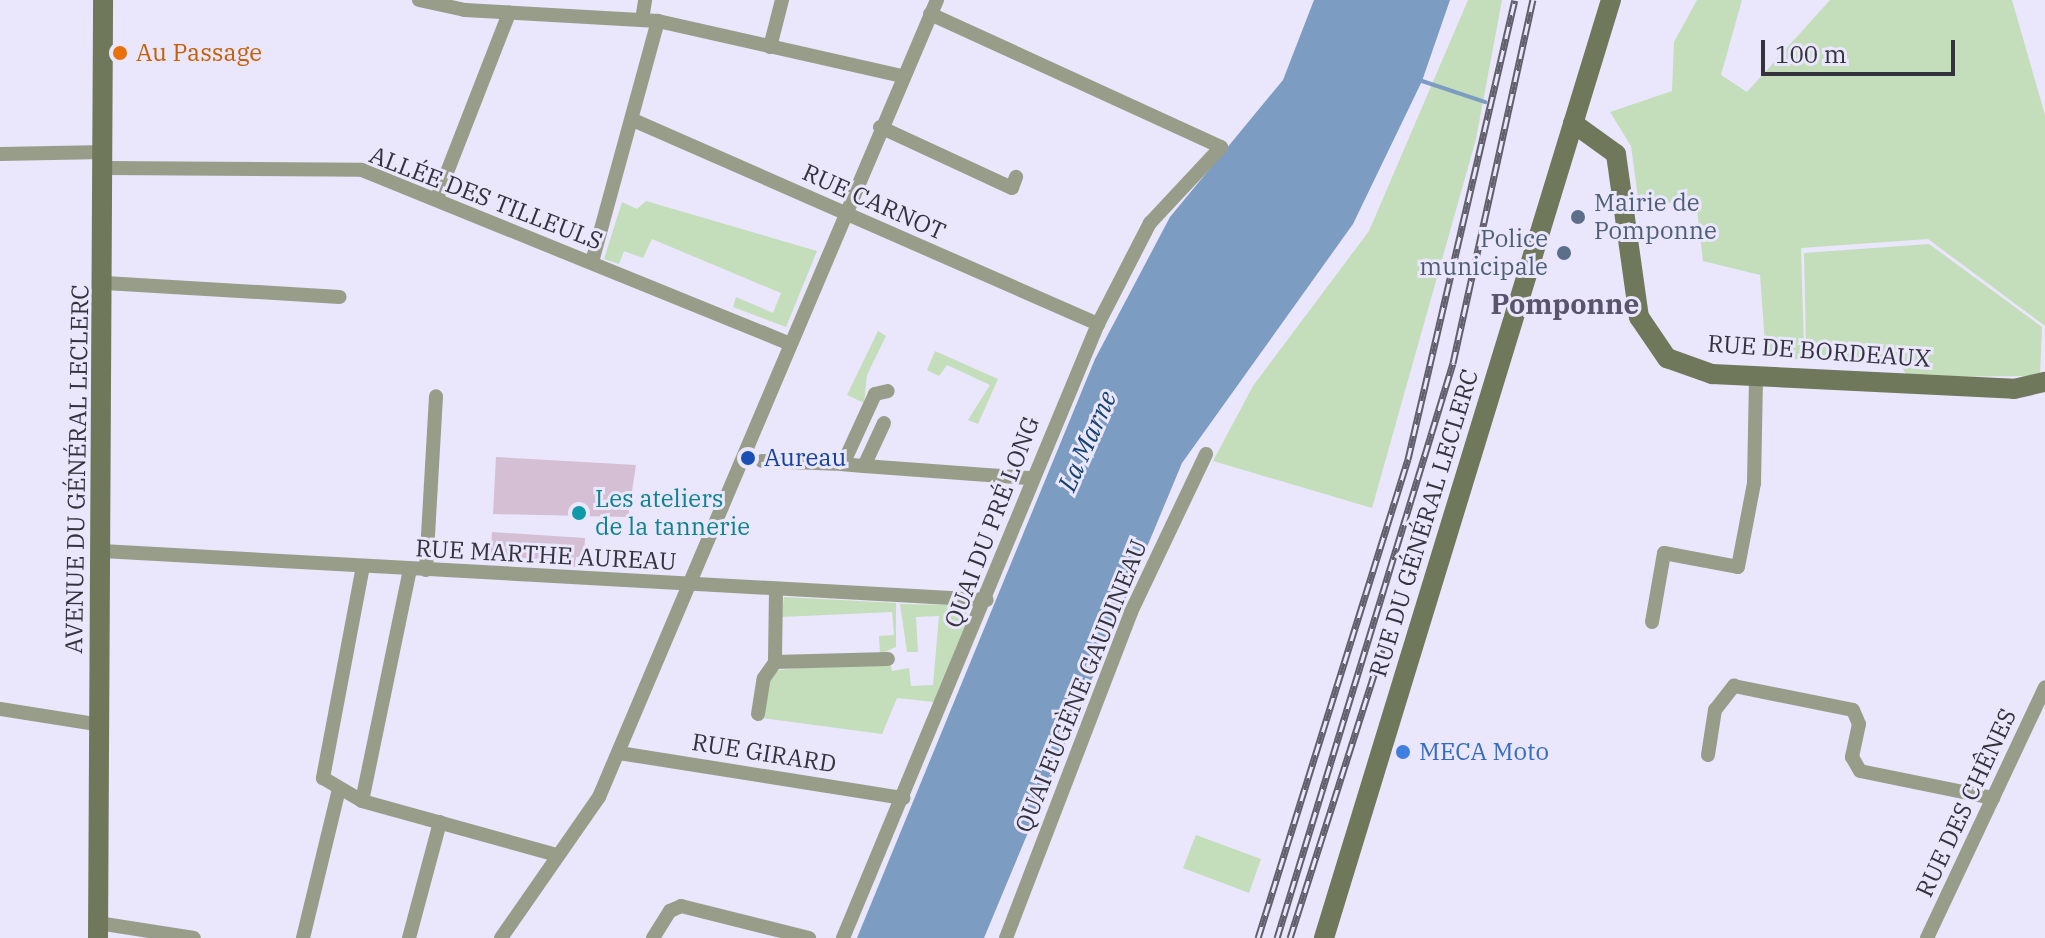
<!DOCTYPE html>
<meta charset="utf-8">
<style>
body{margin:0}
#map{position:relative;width:2045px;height:938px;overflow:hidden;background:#eae6fc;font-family:"IBM Plex Serif",serif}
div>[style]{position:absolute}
.green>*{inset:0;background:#c4debb}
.water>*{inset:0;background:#7c9cc1}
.stream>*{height:4px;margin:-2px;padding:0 2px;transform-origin:2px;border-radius:2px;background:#7c9cc1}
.building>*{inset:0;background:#d5bfd5}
.street>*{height:14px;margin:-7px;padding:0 7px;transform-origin:7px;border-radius:7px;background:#979d89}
.secondary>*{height:20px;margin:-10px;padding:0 10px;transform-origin:10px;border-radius:10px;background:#6f785b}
.rail>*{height:7px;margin-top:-3.5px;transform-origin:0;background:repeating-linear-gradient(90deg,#eae6fc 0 12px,#615f6c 0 24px);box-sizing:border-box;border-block:2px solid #615f6c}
.dots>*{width:22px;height:22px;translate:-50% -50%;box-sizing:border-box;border:4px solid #eae6fc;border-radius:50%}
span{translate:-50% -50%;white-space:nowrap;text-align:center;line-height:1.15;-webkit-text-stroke:6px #eae6fc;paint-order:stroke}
.food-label{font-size:24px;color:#c56008}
.left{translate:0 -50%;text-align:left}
.street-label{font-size:24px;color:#34323d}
.service-label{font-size:24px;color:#4e5e75}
.right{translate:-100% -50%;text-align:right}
.transit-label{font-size:24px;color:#164399}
.culture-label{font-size:24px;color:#0d838f}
.shop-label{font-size:24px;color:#366cbe}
.water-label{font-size:26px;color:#144271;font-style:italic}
.quarter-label{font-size:28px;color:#59546b;font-weight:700}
.scale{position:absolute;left:1761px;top:40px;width:194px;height:36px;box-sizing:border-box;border:4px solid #34323d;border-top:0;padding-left:10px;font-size:24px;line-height:28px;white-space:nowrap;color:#34323d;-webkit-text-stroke:6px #eae6fc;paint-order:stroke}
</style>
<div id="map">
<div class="green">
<div style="clip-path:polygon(1468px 0,1502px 0,1476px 139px,1372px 508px,1213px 461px,1253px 386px,1369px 231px)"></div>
<div style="clip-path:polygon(1697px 0,1742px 0,1721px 75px,1747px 92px,1830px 0,2012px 0,2045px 115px,2045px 326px,1928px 239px,1801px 248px,1804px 347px,1836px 347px,1806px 346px,1804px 253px,1929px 244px,2042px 327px,2040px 376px,1908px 377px,1899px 363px,1766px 358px,1760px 275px,1703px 261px,1696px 201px,1639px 205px,1631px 146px,1610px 112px,1672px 91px,1674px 42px)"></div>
<div style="clip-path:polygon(646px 201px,817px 251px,786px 327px,733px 307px,736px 297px,773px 313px,781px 293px,652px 239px,643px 258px,624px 251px,619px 264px,604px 259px,622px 202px,637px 209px)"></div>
<div style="clip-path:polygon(878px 331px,886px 336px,867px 375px,864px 403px,847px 395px)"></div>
<div style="clip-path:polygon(935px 351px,998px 379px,978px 424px,968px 420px,990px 385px,947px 365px,939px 376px,927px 370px)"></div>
<div style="clip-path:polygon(784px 597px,896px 603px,896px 647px,880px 654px,879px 636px,894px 635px,892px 612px,781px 617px)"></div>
<div style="clip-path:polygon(900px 604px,954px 605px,971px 616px,934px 702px,897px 698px,882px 734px,762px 718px,771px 672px,779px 670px,890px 661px,892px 671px,909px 668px,911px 686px,933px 685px,939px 616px,916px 617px,918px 652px,907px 652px)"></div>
<div style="clip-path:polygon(1196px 835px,1261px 859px,1249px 893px,1183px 868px)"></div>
</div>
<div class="water">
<div style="clip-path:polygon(1314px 0,1450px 0,1422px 81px,1353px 224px,1182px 463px,984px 938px,857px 938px,1095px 359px,1170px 217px,1283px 80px)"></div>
</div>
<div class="stream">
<div style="left:1419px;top:80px;width:70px;rotate:18.4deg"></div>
</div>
<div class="building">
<div style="clip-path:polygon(496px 457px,636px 465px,628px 517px,493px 514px)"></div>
<div style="clip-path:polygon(492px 532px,585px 538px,584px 557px,576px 557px,575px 567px,490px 562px)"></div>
</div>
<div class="street">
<div style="left:419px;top:0;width:47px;rotate:12.3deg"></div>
<div style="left:465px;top:10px;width:193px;rotate:3.3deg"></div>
<div style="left:658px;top:21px;width:250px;rotate:12.7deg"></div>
<div style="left:642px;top:20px;width:20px;rotate:-81deg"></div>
<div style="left:770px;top:47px;width:49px;rotate:-75.7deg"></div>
<div style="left:633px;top:120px;width:508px;rotate:23.69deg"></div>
<div style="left:880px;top:127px;width:145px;rotate:24.8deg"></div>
<div style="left:1012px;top:188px;width:12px;rotate:-70deg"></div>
<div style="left:0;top:154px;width:105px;rotate:-1.1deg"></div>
<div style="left:105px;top:168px;width:257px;rotate:0.4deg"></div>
<div style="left:362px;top:170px;width:461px;rotate:22.1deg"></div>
<div style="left:437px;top:198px;width:199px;rotate:-68.7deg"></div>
<div style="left:592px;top:262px;width:250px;rotate:-74.7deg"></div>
<div style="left:105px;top:283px;width:235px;rotate:3.4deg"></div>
<div style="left:884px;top:423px;width:47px;rotate:114.9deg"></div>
<div style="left:864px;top:466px;width:165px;rotate:4.2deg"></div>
<div style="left:762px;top:461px;width:81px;rotate:2.1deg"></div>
<div style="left:864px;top:466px;width:21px;rotate:-175deg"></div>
<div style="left:843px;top:464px;width:77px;rotate:-65.4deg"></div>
<div style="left:875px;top:394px;width:13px;rotate:-13deg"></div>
<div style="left:102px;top:551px;width:886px;rotate:3.17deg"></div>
<div style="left:363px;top:566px;width:216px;rotate:100.7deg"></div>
<div style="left:323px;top:778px;width:45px;rotate:30.5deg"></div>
<div style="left:362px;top:801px;width:202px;rotate:15.5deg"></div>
<div style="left:426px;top:570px;width:174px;rotate:-86.7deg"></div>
<div style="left:776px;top:589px;width:73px;rotate:90.8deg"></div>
<div style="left:775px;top:662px;width:113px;rotate:-1.5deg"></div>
<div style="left:1652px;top:622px;width:70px;rotate:-80.1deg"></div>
<div style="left:1664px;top:553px;width:75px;rotate:10.7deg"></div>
<div style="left:1738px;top:567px;width:86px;rotate:-79.2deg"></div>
<div style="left:1754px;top:483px;width:107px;rotate:-88.9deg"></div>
<div style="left:0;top:709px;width:102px;rotate:9deg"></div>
<div style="left:758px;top:714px;width:36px;rotate:-81deg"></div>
<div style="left:764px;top:678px;width:19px;rotate:-55deg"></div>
<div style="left:619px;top:753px;width:288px;rotate:9deg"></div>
<div style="left:1708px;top:755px;width:46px;rotate:-81.2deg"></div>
<div style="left:1715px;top:710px;width:31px;rotate:-52deg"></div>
<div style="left:1734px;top:686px;width:121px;rotate:11.4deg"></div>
<div style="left:1853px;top:710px;width:15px;rotate:67deg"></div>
<div style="left:1859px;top:724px;width:34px;rotate:102deg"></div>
<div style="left:1852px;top:757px;width:16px;rotate:60deg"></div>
<div style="left:1860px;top:771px;width:136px;rotate:11.5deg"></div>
<div style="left:362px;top:801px;width:237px;rotate:-78.3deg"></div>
<div style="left:98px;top:923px;width:97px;rotate:8.9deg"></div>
<div style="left:303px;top:938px;width:149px;rotate:-76.4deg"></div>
<div style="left:409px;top:938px;width:120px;rotate:-75deg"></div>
<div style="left:501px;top:938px;width:172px;rotate:-55.2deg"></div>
<div style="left:599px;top:797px;width:866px;rotate:-67.02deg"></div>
<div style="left:653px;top:938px;width:32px;rotate:-58deg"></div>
<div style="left:670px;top:911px;width:12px;rotate:-24deg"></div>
<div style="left:681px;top:906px;width:132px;rotate:14deg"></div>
<div style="left:843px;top:938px;width:665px;rotate:-67.45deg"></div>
<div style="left:1098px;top:324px;width:114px;rotate:-62.8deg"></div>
<div style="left:1150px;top:223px;width:104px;rotate:-46.9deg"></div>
<div style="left:1221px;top:147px;width:320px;rotate:-155.4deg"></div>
<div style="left:1006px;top:938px;width:349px;rotate:-69deg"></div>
<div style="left:1131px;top:612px;width:175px;rotate:-64.6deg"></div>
<div style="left:1927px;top:938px;width:277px;rotate:-64.8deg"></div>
</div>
<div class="secondary">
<div style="left:1573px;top:123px;width:53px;rotate:35.8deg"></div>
<div style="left:1616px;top:154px;width:165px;rotate:82deg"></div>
<div style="left:1639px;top:317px;width:50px;rotate:55.7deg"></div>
<div style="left:1667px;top:358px;width:48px;rotate:19.6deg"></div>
<div style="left:1712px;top:374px;width:302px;rotate:2.8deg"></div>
<div style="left:2014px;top:389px;width:32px;rotate:-13deg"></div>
<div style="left:98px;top:938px;width:938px;rotate:-89.69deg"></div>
<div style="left:1324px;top:938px;width:981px;rotate:-72.99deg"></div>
</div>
<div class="rail">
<div style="left:1258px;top:938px;width:502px;rotate:-72.61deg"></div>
<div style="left:1408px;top:459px;width:471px;rotate:-76.9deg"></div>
<div style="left:1277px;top:938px;width:601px;rotate:-72.98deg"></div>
<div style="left:1453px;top:363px;width:372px;rotate:-77.6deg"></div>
<div style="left:1290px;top:938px;width:309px;rotate:-72.3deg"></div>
</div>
<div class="dots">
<div style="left:120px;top:53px;background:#e8710a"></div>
<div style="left:1578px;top:217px;background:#5c6f8a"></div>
<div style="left:1564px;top:253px;background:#5c6f8a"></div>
<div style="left:748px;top:458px;background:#1a4fb4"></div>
<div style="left:579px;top:513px;background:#0f9aa8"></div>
<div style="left:1403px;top:752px;background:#3f7fe0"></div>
</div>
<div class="food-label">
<span class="left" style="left:136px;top:53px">Au Passage</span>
</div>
<div class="street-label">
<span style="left:486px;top:198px;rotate:21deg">ALLÉE DES TILLEULS</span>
<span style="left:874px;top:202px;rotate:24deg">RUE CARNOT</span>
<span style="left:1819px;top:351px;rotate:4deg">RUE DE BORDEAUX</span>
<span style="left:77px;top:469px;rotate:-89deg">AVENUE DU GÉNÉRAL LECLERC</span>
<span style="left:992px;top:522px;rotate:-69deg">QUAI DU PRÉ LONG</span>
<span style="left:1424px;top:523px;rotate:-73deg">RUE DU GÉNÉRAL LECLERC</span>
<span style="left:546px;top:555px;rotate:3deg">RUE MARTHE AUREAU</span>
<span style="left:1081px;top:686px;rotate:-68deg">QUAI EUGÈNE GAUDINEAU</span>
<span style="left:764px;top:753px;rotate:9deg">RUE GIRARD</span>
<span style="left:1966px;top:803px;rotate:-65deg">RUE DES CHÊNES</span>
</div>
<div class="service-label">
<span class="left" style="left:1594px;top:217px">Mairie de<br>Pomponne</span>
<span class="right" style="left:1548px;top:253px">Police<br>municipale</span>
</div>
<div class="transit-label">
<span class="left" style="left:764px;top:458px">Aureau</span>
</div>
<div class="culture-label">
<span class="left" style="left:595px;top:513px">Les ateliers<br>de la tannerie</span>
</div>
<div class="shop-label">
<span class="left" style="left:1419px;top:752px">MECA Moto</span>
</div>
<div class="water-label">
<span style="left:1087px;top:441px;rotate:-66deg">La Marne</span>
</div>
<div class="quarter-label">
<span style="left:1565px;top:304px">Pomponne</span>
</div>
<div class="scale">100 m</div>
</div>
